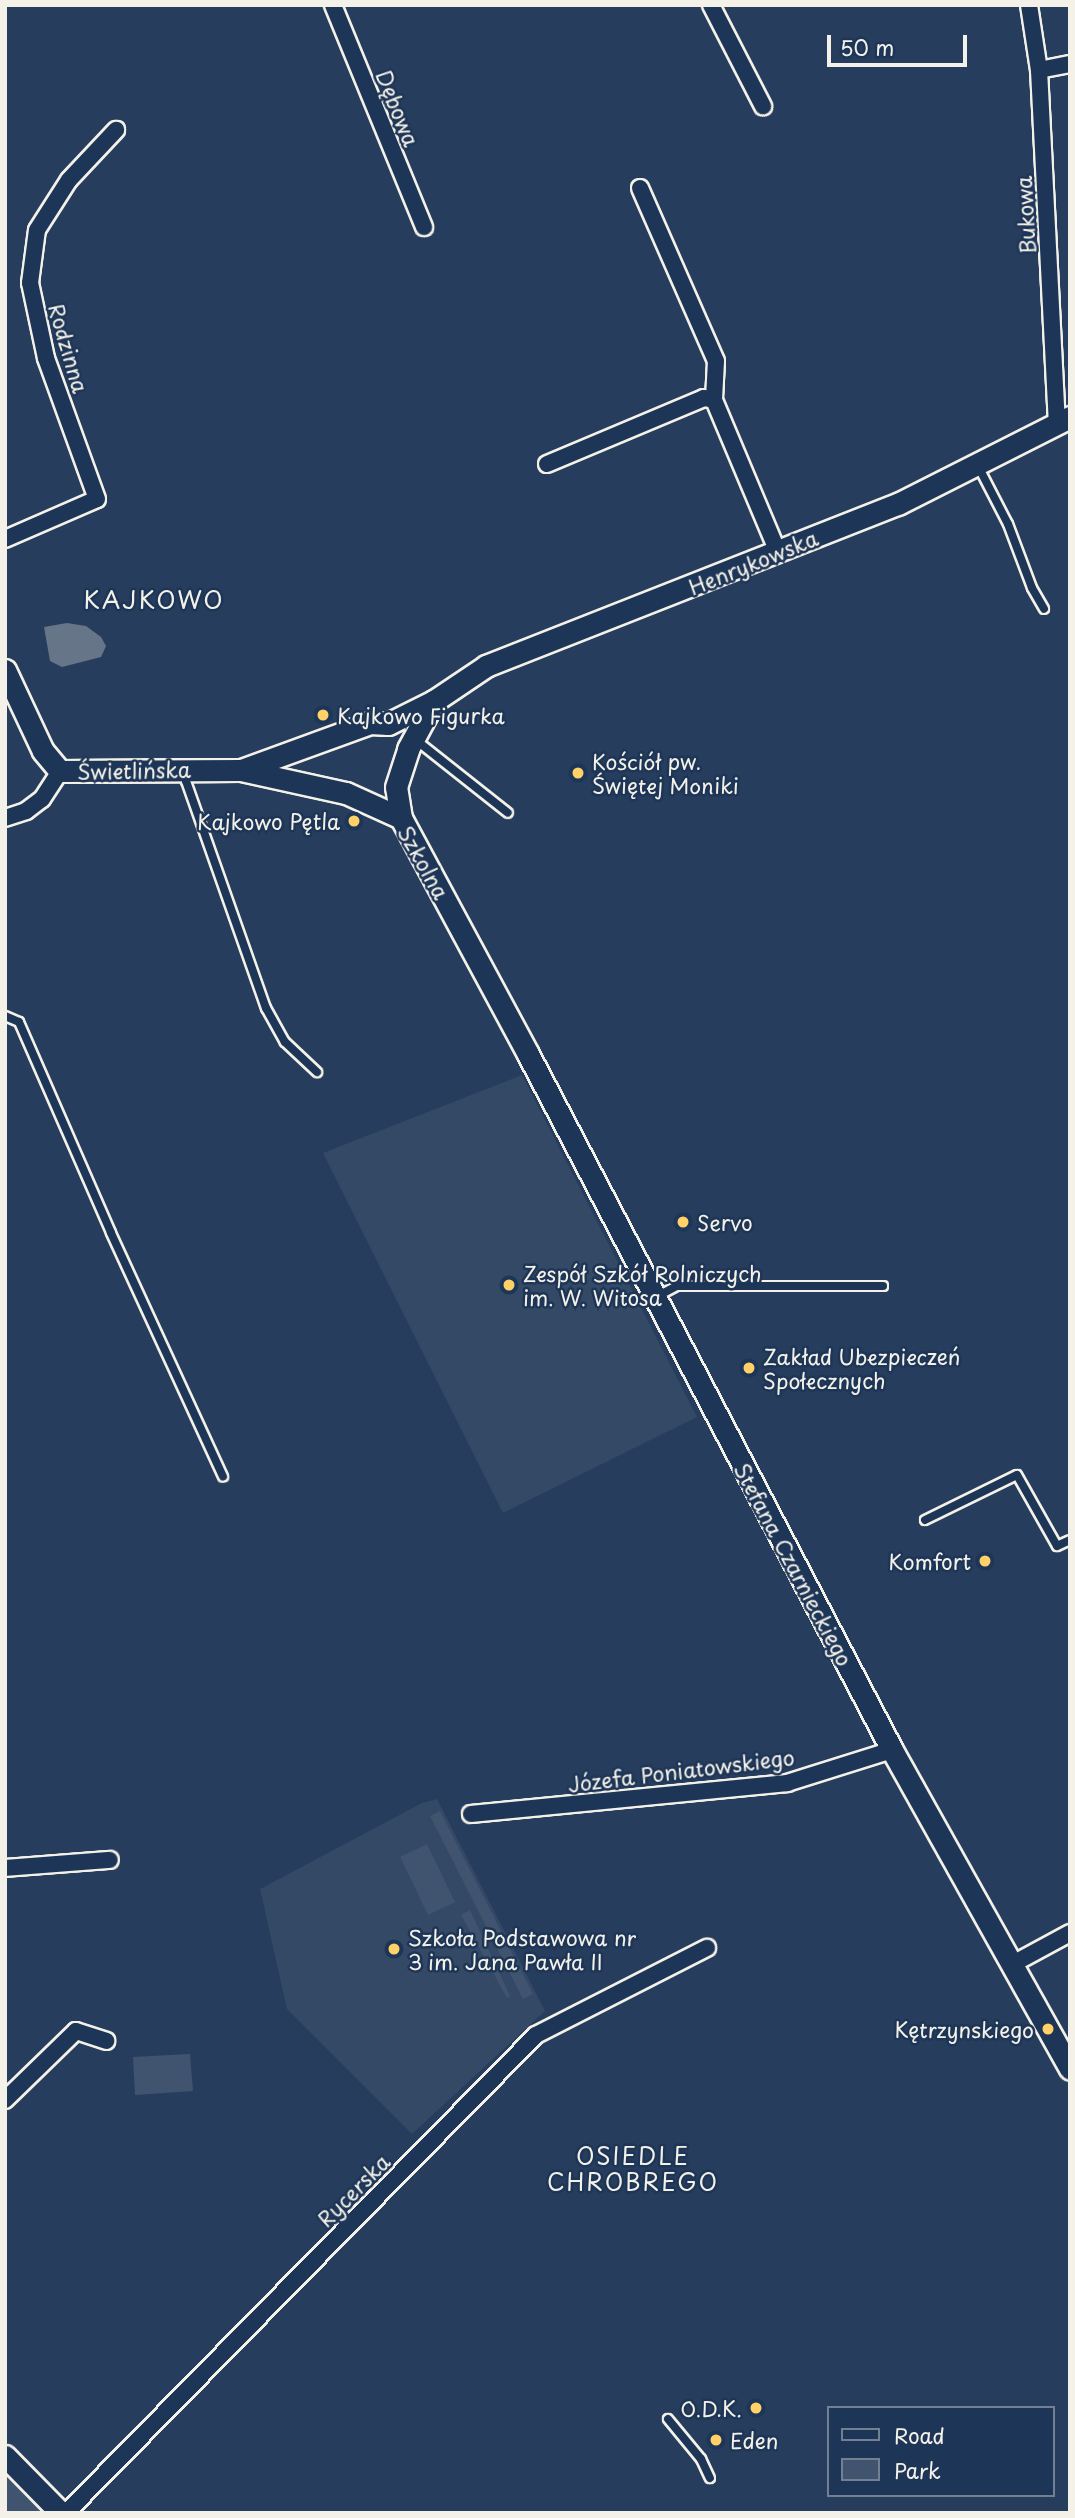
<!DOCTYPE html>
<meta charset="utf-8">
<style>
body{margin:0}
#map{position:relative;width:1075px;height:2518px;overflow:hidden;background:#263d5d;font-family:"Playpen Sans",sans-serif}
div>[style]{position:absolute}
.built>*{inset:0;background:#334966}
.green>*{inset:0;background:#40546f}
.water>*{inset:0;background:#677588}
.roads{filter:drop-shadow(2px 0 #f4f1e8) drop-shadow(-2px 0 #f4f1e8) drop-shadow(0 2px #f4f1e8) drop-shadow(0 -2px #f4f1e8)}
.lane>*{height:8px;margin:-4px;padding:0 4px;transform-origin:4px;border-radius:4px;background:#1d3557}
.street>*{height:16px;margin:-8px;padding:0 8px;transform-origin:8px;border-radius:8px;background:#1d3557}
.secondary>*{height:21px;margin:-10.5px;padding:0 10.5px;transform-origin:10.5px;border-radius:10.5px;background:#1d3557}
.dots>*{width:19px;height:19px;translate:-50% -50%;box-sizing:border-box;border:4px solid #1d3557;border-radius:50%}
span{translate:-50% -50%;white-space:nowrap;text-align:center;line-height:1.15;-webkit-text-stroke:5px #1d3557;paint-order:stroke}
.street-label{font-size:21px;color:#f4f1e8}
.poi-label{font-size:21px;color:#f4f1e8}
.left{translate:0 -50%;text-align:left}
.right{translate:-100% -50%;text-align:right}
.neighbourhood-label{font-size:23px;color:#f4f1e8;letter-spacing:2px}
.quarter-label{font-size:24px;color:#f4f1e8;letter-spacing:2px}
.frame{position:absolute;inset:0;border:7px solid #f4f1e8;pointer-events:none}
.legend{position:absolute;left:827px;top:2406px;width:228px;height:91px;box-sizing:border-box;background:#1d3557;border:2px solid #738091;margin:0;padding:9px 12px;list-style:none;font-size:21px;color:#f4f1e8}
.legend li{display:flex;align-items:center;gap:14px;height:35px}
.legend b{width:35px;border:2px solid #738091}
.scale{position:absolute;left:827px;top:35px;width:140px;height:32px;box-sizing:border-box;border:4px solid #f4f1e8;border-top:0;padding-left:9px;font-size:21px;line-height:24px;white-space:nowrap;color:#f4f1e8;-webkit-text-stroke:5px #1d3557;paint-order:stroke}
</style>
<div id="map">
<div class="built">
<div style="clip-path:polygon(522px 1075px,697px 1417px,503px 1513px,323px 1153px)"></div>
<div style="clip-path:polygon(437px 1799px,545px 2011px,412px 2134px,287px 2009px,260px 1889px,422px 1803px)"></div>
</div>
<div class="green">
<div style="clip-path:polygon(440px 1811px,533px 1994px,523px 1999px,430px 1816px)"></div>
<div style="clip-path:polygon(427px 1844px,455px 1902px,428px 1915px,400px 1857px)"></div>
<div style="clip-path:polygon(470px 1910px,510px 1996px,507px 1998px,461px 1915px)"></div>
<div style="clip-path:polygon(190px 2054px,193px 2091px,135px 2095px,133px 2057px)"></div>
<div style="clip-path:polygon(5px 2463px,53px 2513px,5px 2513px)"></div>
</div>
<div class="water">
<div style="clip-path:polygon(67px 623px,86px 626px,101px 637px,106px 646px,101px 657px,62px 667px,50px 661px,44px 627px)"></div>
</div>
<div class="roads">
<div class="lane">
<div style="left:978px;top:466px;width:65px;rotate:62.7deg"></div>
<div style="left:1008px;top:524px;width:68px;rotate:69.4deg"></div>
<div style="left:1032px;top:588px;width:24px;rotate:60deg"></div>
<div style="left:416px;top:740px;width:117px;rotate:38.4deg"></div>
<div style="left:186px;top:772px;width:9px;rotate:90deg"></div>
<div style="left:186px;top:781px;width:241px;rotate:70.6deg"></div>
<div style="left:266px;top:1008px;width:39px;rotate:61deg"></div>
<div style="left:285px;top:1042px;width:44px;rotate:43.2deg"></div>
<div style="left:5px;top:1016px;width:15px;rotate:23deg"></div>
<div style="left:19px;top:1022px;width:230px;rotate:66.4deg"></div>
<div style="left:111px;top:1233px;width:268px;rotate:65.3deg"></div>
<div style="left:656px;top:1297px;width:24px;rotate:-28deg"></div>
<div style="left:677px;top:1286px;width:206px"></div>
<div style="left:925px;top:1520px;width:102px;rotate:-26.1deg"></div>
<div style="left:1017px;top:1475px;width:81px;rotate:60.6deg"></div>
<div style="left:1057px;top:1546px;width:14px;rotate:-25deg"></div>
<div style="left:668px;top:2419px;width:52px;rotate:50.5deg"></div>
<div style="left:701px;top:2459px;width:21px;rotate:65deg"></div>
</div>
<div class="street">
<div style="left:333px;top:5px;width:240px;rotate:67.7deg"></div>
<div style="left:711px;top:5px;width:114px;rotate:62.8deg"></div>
<div style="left:1029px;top:5px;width:66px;rotate:81.3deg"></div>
<div style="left:1039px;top:70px;width:353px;rotate:87.1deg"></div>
<div style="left:1039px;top:70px;width:32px;rotate:-11deg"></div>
<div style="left:640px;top:188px;width:189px;rotate:66.3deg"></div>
<div style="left:716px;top:361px;width:39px;rotate:93deg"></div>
<div style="left:714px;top:400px;width:165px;rotate:67.2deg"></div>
<div style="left:547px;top:464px;width:170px;rotate:-22.8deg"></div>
<div style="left:704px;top:398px;width:10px;rotate:11deg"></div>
<div style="left:5px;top:539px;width:100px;rotate:-23.5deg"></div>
<div style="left:97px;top:499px;width:150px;rotate:-109.9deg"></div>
<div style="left:46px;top:358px;width:77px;rotate:-102deg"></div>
<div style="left:30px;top:283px;width:53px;rotate:-82.5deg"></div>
<div style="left:37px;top:230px;width:59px;rotate:-57.4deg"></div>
<div style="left:69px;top:180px;width:69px;rotate:-46.8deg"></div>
<div style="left:5px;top:818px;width:22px;rotate:-18deg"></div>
<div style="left:26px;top:811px;width:20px;rotate:-37deg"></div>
<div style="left:42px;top:799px;width:33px;rotate:-57deg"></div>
<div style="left:471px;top:1814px;width:318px;rotate:-5.6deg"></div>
<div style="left:787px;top:1783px;width:110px;rotate:-17.4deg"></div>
<div style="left:5px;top:1868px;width:105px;rotate:-4.4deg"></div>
<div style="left:1011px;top:1965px;width:67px;rotate:-28.5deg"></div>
<div style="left:5px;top:2100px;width:99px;rotate:-44.2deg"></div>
<div style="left:76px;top:2031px;width:32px;rotate:18deg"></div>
<div style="left:66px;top:2513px;width:670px;rotate:-45.48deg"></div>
<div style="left:536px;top:2035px;width:192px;rotate:-27deg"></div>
</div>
<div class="secondary">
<div style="left:5px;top:670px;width:89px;rotate:64.9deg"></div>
<div style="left:43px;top:751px;width:26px;rotate:50deg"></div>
<div style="left:60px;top:771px;width:181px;rotate:-0.3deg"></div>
<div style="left:241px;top:770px;width:107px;rotate:12.4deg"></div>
<div style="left:346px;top:793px;width:60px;rotate:24.4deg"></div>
<div style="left:401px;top:818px;width:268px;rotate:61.7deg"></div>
<div style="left:528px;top:1054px;width:785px;rotate:62.39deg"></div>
<div style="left:892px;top:1750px;width:365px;rotate:60.8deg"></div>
<div style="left:241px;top:770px;width:137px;rotate:-20deg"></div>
<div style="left:370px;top:723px;width:18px;rotate:3deg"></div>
<div style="left:388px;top:724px;width:51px;rotate:-26.6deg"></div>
<div style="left:434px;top:701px;width:63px;rotate:-33.9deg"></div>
<div style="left:486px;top:666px;width:443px;rotate:-21.5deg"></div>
<div style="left:898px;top:504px;width:193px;rotate:-26.8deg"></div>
<div style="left:401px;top:818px;width:31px;rotate:-99deg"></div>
<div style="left:396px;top:787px;width:40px;rotate:-72deg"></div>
<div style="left:408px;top:749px;width:55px;rotate:-61.6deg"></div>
<div style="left:5px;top:2456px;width:80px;rotate:45.5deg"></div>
</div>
</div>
<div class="dots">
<div style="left:323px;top:715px;background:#ffd166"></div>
<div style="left:578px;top:773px;background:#ffd166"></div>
<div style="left:354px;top:821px;background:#ffd166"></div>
<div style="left:683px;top:1222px;background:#ffd166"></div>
<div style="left:509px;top:1285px;background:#ffd166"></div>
<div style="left:749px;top:1368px;background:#ffd166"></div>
<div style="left:985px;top:1561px;background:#ffd166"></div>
<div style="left:394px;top:1949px;background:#ffd166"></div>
<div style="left:1048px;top:2029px;background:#ffd166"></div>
<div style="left:756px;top:2408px;background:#ffd166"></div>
<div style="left:716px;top:2440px;background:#ffd166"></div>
</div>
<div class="street-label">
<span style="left:398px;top:108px;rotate:68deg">Dębowa</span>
<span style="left:1025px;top:215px;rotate:-93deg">Bukowa</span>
<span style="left:69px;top:348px;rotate:74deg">Rodzinna</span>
<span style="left:753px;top:562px;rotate:-22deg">Henrykowska</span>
<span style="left:134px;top:770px;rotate:-1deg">Świetlińska</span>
<span style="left:424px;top:862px;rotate:61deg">Szkolna</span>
<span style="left:794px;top:1564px;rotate:62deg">Stefana Czarnieckiego</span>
<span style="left:681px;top:1770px;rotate:-7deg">Józefa Poniatowskiego</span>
<span style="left:353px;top:2190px;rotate:-45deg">Rycerska</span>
</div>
<div class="poi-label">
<span class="left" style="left:337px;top:715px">Kajkowo Figurka</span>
<span class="left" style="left:592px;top:773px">Kościół pw.<br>Świętej Moniki</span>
<span class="right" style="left:340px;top:821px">Kajkowo Pętla</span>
<span class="left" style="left:697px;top:1222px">Servo</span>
<span class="left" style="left:523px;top:1285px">Zespół Szkół Rolniczych<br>im. W. Witosa</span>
<span class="left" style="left:763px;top:1368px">Zakład Ubezpieczeń<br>Społecznych</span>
<span class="right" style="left:971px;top:1561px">Komfort</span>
<span class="left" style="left:408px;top:1949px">Szkoła Podstawowa nr<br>3 im. Jana Pawła II</span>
<span class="right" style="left:1034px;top:2029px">Kętrzynskiego</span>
<span class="right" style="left:742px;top:2408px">O.D.K.</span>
<span class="left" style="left:730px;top:2440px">Eden</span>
</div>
<div class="neighbourhood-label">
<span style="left:633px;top:2169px">OSIEDLE<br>CHROBREGO</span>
</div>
<div class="quarter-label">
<span style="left:154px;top:600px">KAJKOWO</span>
</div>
<div class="frame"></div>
<ul class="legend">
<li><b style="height:9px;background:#1d3557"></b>Road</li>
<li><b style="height:19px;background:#40546f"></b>Park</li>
</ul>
<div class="scale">50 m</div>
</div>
